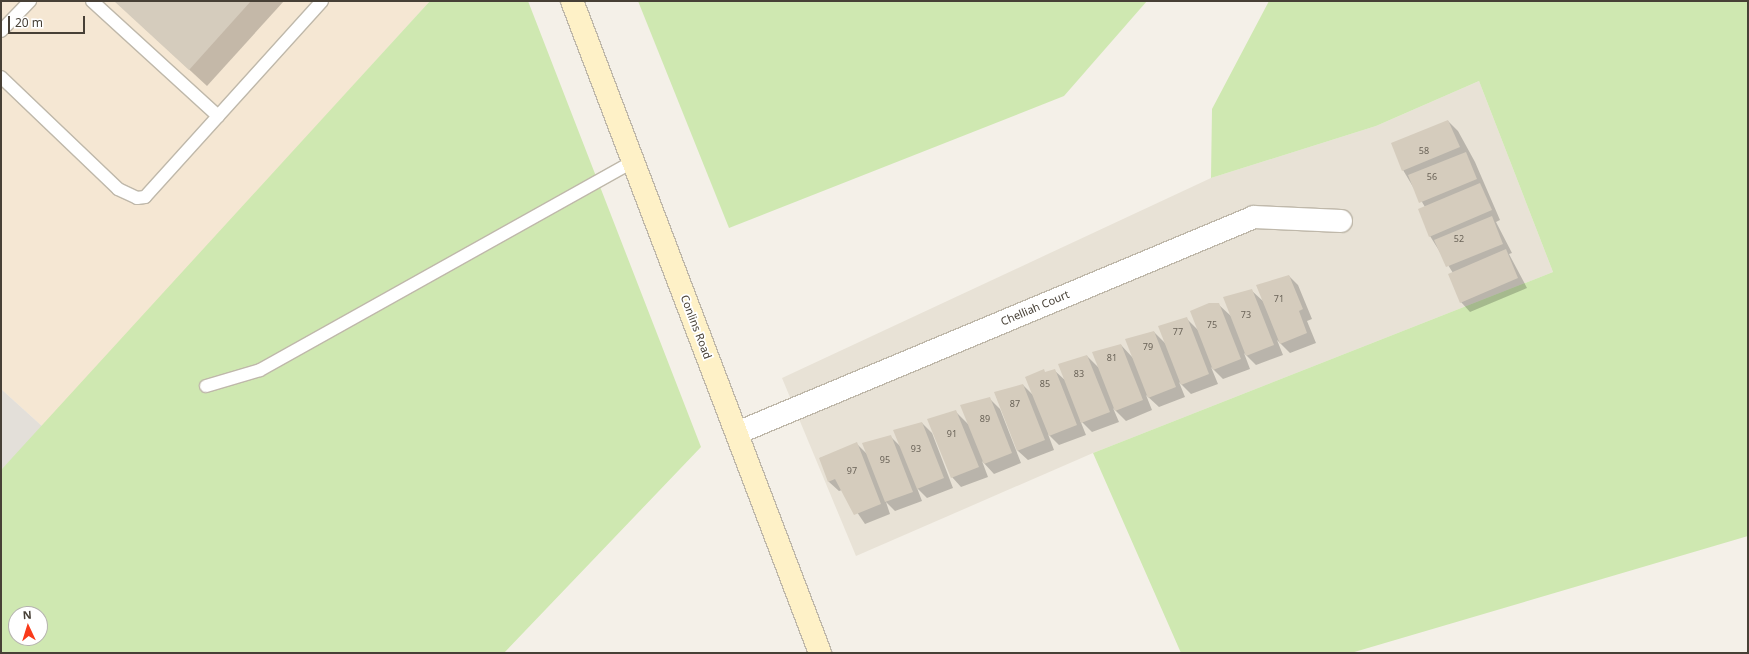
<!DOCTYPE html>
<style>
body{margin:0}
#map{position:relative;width:1749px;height:654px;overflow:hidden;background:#f4f0e8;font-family:"Noto Sans",sans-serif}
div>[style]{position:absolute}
.residential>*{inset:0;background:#e8e2d6}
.commercial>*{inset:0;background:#f5e7d3}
.industrial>*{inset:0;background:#e3dfd9}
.green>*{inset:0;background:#cfe8b1}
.shadow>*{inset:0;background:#0003}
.building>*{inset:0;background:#d5ccbd}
.roads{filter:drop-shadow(1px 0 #bfb8aa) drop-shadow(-1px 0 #bfb8aa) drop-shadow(0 1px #bfb8aa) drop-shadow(0 -1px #bfb8aa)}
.lane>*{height:12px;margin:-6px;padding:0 6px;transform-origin:6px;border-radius:6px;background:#fff}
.street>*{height:22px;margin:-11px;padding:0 11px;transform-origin:11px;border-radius:11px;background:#fff}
.secondary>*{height:22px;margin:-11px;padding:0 11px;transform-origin:11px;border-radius:11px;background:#fef1c7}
span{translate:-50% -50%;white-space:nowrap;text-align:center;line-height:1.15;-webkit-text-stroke:3.5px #fff;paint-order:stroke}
.number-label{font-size:9px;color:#6a6358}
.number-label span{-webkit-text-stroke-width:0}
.street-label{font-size:11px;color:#474036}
.frame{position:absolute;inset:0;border:2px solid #474036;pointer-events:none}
.north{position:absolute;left:8px;top:606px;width:40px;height:40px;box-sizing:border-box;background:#fff;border:1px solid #b5b3af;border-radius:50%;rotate:356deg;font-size:11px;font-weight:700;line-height:16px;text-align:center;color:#474036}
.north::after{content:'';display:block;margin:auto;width:14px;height:18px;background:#f93a1a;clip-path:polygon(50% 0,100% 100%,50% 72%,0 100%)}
.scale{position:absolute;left:8px;top:16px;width:77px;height:18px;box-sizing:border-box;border:2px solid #474036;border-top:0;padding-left:5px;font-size:12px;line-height:14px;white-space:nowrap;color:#474036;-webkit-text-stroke:3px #fff;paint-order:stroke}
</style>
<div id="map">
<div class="residential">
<div style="clip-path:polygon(1479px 81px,1553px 272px,1093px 453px,856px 556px,782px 378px,1211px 178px,1376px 126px)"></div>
</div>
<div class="commercial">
<div style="clip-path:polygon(1px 1px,430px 1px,43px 427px,1px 389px)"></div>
</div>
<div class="industrial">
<div style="clip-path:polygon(1px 389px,43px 427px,1px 470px)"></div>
</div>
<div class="green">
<div style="clip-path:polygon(evenodd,430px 1px,528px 1px,701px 447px,504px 653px,1px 653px,1px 470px,430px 1px,16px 614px,40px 614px,40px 638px,16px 638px,16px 614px)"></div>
<div style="clip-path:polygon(638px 1px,1147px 1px,1064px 96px,729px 228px)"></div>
<div style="clip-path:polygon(1269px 1px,1748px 1px,1748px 536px,1351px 653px,1181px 653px,1093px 453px,1553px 272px,1479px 81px,1376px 126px,1211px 178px,1212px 109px)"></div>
</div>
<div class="shadow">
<div style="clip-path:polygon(115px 1px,284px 1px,207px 86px)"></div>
<div style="clip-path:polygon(1448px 121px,1458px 131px,1475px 162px,1500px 220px,1496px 222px,1512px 253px,1509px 254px,1527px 288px,1470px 312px,1461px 302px,1453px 273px,1430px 236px,1425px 207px,1403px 170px)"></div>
<div style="clip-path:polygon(1289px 276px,1298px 285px,1312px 319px,1307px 321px,1316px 343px,1290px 353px,1277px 340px,1283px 355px,1256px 365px,1244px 353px,1250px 369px,1223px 379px,1211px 367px,1218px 384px,1191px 394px,1179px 382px,1185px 397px,1159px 407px,1146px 395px,1152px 410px,1126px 421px,1113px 408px,1119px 422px,1092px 432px,1080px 420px,1086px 435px,1059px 445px,1048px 434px,1054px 450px,1028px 460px,1018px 451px,995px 393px,1023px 385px,1034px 396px,1054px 370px,1067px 382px,1087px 356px,1100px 369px,1121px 345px,1133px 358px,1154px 332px,1166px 344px,1186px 318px,1199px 331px,1218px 304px,1232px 317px,1251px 290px,1264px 302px)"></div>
<div style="clip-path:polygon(989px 398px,1000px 409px,1021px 463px,994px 474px,982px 461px,988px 477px,961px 487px,952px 477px,956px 412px,969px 425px)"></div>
<div style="clip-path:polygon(922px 423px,932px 433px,953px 488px,927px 498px,917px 488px,922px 501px,895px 511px,886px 502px,890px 514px,865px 524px,842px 490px,839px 491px,829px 482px,820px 458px,857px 444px,867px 454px,890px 436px,901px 447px)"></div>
</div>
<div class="building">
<div style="clip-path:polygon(114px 1px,251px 1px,189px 70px)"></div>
<div style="clip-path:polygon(1448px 120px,1460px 147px,1402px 171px,1391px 143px)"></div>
<div style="clip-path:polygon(1466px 152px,1477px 179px,1419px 203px,1408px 175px)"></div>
<div style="clip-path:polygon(1480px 183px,1492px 210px,1429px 237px,1418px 209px)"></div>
<div style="clip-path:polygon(1492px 216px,1503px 244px,1446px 267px,1434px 240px)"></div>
<div style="clip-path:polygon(1506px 249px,1518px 278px,1460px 303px,1448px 274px)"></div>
<div style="clip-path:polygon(1289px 275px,1303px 309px,1299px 311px,1307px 333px,1280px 344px,1256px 285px)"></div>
<div style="clip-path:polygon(1252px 289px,1274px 345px,1246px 356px,1223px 297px)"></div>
<div style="clip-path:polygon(1209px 303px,1219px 303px,1241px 359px,1213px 370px,1190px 311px)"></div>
<div style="clip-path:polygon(1187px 317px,1209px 374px,1181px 385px,1158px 326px)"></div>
<div style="clip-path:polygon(1154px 331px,1176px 387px,1148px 398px,1125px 339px)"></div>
<div style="clip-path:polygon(1121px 344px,1143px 400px,1115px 411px,1092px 352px)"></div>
<div style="clip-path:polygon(1087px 355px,1110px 412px,1081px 423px,1058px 364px)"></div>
<div style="clip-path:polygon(1044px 369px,1045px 372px,1055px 369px,1077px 425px,1049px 436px,1025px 377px)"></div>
<div style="clip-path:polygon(1023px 384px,1045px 440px,1017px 451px,994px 392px)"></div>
<div style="clip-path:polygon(990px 397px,1012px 453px,984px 464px,960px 405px)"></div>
<div style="clip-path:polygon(956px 410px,979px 467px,951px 478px,927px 419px)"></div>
<div style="clip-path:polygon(922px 422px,944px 478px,917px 489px,893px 430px)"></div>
<div style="clip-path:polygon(891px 435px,913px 492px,885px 502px,862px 443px)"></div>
<div style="clip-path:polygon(857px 442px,881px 504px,854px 515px,835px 479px,828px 482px,819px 458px)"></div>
</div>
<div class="roads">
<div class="lane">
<div style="left:92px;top:1px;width:171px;rotate:42.4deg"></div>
<div style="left:1px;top:31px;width:42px;rotate:-46deg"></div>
<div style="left:1px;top:77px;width:162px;rotate:43.7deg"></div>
<div style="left:118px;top:189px;width:21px;rotate:25deg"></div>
<div style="left:137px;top:198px;width:8px;rotate:-7deg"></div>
<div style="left:145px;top:197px;width:264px;rotate:-47.9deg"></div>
<div style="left:206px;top:386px;width:56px;rotate:-16.5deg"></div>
<div style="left:260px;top:370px;width:426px;rotate:-29.2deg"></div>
</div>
<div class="street">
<div style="left:737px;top:433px;width:560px;rotate:-22.67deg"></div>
<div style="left:1254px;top:217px;width:87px;rotate:2.6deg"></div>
</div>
<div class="secondary">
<div style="left:572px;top:1px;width:698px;rotate:69.17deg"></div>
</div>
</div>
<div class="number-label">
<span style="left:1424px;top:151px">58</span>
<span style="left:1432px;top:177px">56</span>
<span style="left:1459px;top:239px">52</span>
<span style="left:1279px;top:299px">71</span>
<span style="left:1246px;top:315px">73</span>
<span style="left:1212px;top:325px">75</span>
<span style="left:1178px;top:332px">77</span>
<span style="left:1148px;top:347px">79</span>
<span style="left:1112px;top:358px">81</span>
<span style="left:1079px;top:374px">83</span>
<span style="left:1045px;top:384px">85</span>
<span style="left:1015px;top:404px">87</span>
<span style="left:985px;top:419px">89</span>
<span style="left:952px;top:434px">91</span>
<span style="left:916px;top:449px">93</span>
<span style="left:885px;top:460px">95</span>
<span style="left:852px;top:471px">97</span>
</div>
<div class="street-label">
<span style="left:1035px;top:308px;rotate:-23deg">Chelliah Court</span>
<span style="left:696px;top:327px;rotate:69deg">Conlins Road</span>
</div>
<div class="frame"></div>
<div class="north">N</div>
<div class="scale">20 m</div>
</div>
